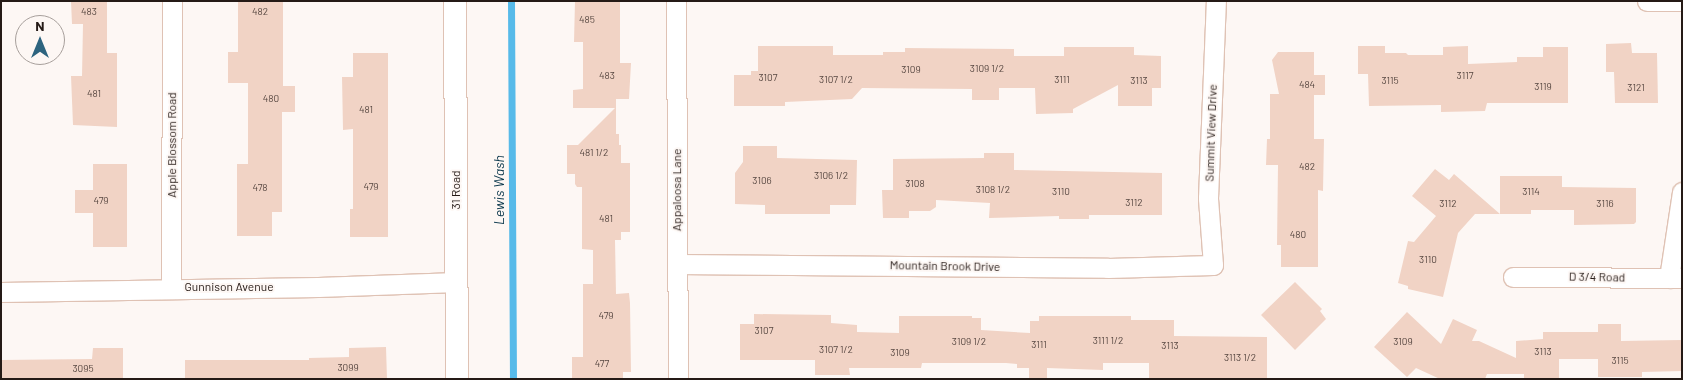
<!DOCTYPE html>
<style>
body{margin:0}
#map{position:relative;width:1683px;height:380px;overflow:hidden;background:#fdf7f4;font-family:Barlow,sans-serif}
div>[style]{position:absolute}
.stream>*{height:7px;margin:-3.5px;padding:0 3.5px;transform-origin:3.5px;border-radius:3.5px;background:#57bae9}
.building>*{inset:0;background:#f1d3c5}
.roads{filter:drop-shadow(1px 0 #dfc2b4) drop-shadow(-1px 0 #dfc2b4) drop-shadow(0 1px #dfc2b4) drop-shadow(0 -1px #dfc2b4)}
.minor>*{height:19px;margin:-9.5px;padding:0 9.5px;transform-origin:9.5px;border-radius:9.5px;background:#fff}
.tertiary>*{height:22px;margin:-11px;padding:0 11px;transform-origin:11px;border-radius:11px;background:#fff}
span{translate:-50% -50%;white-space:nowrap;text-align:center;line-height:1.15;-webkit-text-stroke:4px #fdf7f4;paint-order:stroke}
.number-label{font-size:10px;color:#584842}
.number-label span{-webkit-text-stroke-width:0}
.street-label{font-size:12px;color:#251a16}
.water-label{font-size:14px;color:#0d394d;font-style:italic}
.frame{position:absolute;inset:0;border:2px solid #251a16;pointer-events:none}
.north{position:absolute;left:15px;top:15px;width:50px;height:50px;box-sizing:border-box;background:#fdf7f4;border:1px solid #a79f9b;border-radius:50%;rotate:0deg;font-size:14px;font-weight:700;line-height:20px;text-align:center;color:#251a16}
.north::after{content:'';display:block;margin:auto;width:18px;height:22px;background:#2d647f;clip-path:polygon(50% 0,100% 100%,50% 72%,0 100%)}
</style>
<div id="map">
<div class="stream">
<div style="left:511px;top:1px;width:378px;rotate:89.7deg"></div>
</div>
<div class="building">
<div style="clip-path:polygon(71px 1px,107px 1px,107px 53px,117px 53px,117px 127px,73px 125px,71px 76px,82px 76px,83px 24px,72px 24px)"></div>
<div style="clip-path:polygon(238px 1px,283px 1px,283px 86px,295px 86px,295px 112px,282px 112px,282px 212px,272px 212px,272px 236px,237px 236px,237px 164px,248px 164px,248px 83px,228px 83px,228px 52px,238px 52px)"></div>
<div style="clip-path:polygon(575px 1px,620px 1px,620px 63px,631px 63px,629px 99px,616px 99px,616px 134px,619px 134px,619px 145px,621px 145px,621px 163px,630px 163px,630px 232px,621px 232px,621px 240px,615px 240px,616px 294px,629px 293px,630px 303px,631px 372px,623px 372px,623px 379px,572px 379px,572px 357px,583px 357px,583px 284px,593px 284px,593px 250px,582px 249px,582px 187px,577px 187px,575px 184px,575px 174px,567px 174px,567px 145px,578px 145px,615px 108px,573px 108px,573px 90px,583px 89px,583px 42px,574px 42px)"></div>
<div style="clip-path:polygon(1631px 43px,1632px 53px,1657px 53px,1658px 103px,1615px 103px,1614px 72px,1606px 72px,1606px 44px)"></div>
<div style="clip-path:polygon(758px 46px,833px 46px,833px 55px,883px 55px,883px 52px,905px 52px,905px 48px,1014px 49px,1014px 56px,1064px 56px,1064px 47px,1134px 47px,1134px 55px,1161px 56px,1161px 88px,1152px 88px,1152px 106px,1118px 106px,1118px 85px,1073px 109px,1073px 113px,1036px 114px,1035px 88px,999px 88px,999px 100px,972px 100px,972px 89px,862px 88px,852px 99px,785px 102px,785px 106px,734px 106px,734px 75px,751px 75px,751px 71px,758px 71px)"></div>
<div style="clip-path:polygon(1358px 46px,1385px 46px,1385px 53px,1406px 53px,1408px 55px,1443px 55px,1443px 47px,1468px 46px,1468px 64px,1517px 62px,1517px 57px,1543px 57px,1543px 47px,1568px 47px,1568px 103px,1487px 103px,1485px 111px,1441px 112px,1441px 105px,1369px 106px,1368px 74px,1358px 74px)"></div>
<div style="clip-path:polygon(1278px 52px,1314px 52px,1314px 75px,1325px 75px,1325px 95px,1314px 95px,1314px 139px,1324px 139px,1323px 191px,1318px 190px,1318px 267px,1281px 267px,1281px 245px,1277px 245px,1278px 165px,1266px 165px,1267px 139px,1270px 139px,1270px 94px,1279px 94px,1272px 60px)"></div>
<div style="clip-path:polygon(353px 53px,388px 53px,388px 237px,350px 237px,350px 209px,353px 209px,353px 129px,343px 130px,342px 77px,353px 77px)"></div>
<div style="clip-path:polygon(743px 146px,777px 146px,777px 158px,857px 160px,856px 205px,830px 205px,830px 214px,765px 214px,765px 205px,735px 204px,735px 173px,743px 162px)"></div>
<div style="clip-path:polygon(984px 153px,1014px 153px,1014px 170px,1162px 173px,1162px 215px,1089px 215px,1089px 219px,1059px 219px,1059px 216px,989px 218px,990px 203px,936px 200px,936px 207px,930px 211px,909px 211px,909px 218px,883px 218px,882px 190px,893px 190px,893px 159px,984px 158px)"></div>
<div style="clip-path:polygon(93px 164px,127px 164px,127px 247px,93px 247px,93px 213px,75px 213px,75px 190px,93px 190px)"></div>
<div style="clip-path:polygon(1435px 169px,1449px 180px,1454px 174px,1500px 214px,1500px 176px,1562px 176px,1562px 187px,1636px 188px,1636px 222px,1634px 224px,1574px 225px,1574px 210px,1531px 210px,1531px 214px,1475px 214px,1458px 233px,1443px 297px,1408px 289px,1408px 286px,1398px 283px,1408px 241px,1414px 242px,1436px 216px,1412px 196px)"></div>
<div style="clip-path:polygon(1295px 282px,1322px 309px,1320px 311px,1326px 319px,1295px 350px,1261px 315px)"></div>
<div style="clip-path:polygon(1407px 312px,1441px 344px,1453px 319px,1477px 330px,1472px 341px,1479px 341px,1516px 358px,1516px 341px,1543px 339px,1543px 332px,1598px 332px,1598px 324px,1621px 324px,1621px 341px,1682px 340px,1682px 371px,1642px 372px,1642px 377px,1598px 377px,1598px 359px,1559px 359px,1559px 379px,1524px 379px,1524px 374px,1487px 374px,1485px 379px,1440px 379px,1416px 368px,1407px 377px,1374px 347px)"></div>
<div style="clip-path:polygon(754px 314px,831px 315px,831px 323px,857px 325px,857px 332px,899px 333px,899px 316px,972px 316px,972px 318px,981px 318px,981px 330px,1030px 333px,1030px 321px,1039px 321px,1039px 316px,1131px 316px,1131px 320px,1174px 320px,1174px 336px,1267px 337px,1267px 378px,1149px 379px,1149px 363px,1103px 363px,1103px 370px,1047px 368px,1047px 379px,1029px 379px,1029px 368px,1017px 368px,1017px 364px,1006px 363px,922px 363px,921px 368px,849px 368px,850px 375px,815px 375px,815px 360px,740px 360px,740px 324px,754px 324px)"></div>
<div style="clip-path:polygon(386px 347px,387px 379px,185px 379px,185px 360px,309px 360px,309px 358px,349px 357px,349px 348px)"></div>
<div style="clip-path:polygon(93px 348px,123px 348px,123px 379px,1px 379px,1px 360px,92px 359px)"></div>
</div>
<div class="roads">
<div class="minor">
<div style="left:676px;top:1px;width:378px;rotate:89.7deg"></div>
<div style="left:1647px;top:1px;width:35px"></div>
<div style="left:677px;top:264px;width:431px;rotate:0.5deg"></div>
<div style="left:1108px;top:268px;width:105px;rotate:-1.6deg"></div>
<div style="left:1213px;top:265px;width:67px;rotate:-94.3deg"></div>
<div style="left:1208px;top:198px;width:197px;rotate:-87.7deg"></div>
<div style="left:1513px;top:277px;width:169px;rotate:0.3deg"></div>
<div style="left:1669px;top:278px;width:87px;rotate:-81.4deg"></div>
<div style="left:171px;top:288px;width:287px;rotate:-89.8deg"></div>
<div style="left:1px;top:292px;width:317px;rotate:-0.9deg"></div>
<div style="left:318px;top:287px;width:139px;rotate:-2.1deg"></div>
</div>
<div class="tertiary">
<div style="left:455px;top:1px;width:378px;rotate:89.7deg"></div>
</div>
</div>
<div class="number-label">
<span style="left:89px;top:12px">483</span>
<span style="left:260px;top:12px">482</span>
<span style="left:587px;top:20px">485</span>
<span style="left:987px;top:69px">3109 1/2</span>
<span style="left:911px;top:70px">3109</span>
<span style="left:607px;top:76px">483</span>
<span style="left:1465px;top:76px">3117</span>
<span style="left:768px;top:78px">3107</span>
<span style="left:836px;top:80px">3107 1/2</span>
<span style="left:1062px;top:80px">3111</span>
<span style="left:1139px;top:81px">3113</span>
<span style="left:1390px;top:81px">3115</span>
<span style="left:1307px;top:85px">484</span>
<span style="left:1543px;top:87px">3119</span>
<span style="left:1636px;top:88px">3121</span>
<span style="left:94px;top:94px">481</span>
<span style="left:271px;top:99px">480</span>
<span style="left:366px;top:110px">481</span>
<span style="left:594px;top:153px">481 1/2</span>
<span style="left:1307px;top:167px">482</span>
<span style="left:831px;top:176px">3106 1/2</span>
<span style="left:762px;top:181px">3106</span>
<span style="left:915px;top:184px">3108</span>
<span style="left:371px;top:187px">479</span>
<span style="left:260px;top:188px">478</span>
<span style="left:993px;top:190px">3108 1/2</span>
<span style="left:1061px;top:192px">3110</span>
<span style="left:1531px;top:192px">3114</span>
<span style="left:101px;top:201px">479</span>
<span style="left:1134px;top:203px">3112</span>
<span style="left:1448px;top:204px">3112</span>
<span style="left:1605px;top:204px">3116</span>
<span style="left:606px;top:219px">481</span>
<span style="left:1298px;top:235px">480</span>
<span style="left:1428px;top:260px">3110</span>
<span style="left:606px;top:316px">479</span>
<span style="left:764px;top:331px">3107</span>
<span style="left:1108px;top:341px">3111 1/2</span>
<span style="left:969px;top:342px">3109 1/2</span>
<span style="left:1403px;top:342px">3109</span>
<span style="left:1039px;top:345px">3111</span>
<span style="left:1170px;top:346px">3113</span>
<span style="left:836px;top:350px">3107 1/2</span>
<span style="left:1543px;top:352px">3113</span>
<span style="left:900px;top:353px">3109</span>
<span style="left:1240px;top:358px">3113 1/2</span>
<span style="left:1620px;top:361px">3115</span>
<span style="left:602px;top:364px">477</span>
<span style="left:348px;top:368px">3099</span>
<span style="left:83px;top:369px">3095</span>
</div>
<div class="street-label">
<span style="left:1211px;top:133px;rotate:-88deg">Summit View Drive</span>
<span style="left:172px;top:145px;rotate:-90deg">Apple Blossom Road</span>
<span style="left:456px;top:190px;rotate:-90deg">31 Road</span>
<span style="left:677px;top:190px;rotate:-90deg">Appaloosa Lane</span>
<span style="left:945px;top:266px;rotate:1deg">Mountain Brook Drive</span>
<span style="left:1597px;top:277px;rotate:1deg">D 3/4 Road</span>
<span style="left:229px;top:287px">Gunnison Avenue</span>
</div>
<div class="water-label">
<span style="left:499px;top:190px;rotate:-90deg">Lewis Wash</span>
</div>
<div class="frame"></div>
<div class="north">N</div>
</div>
